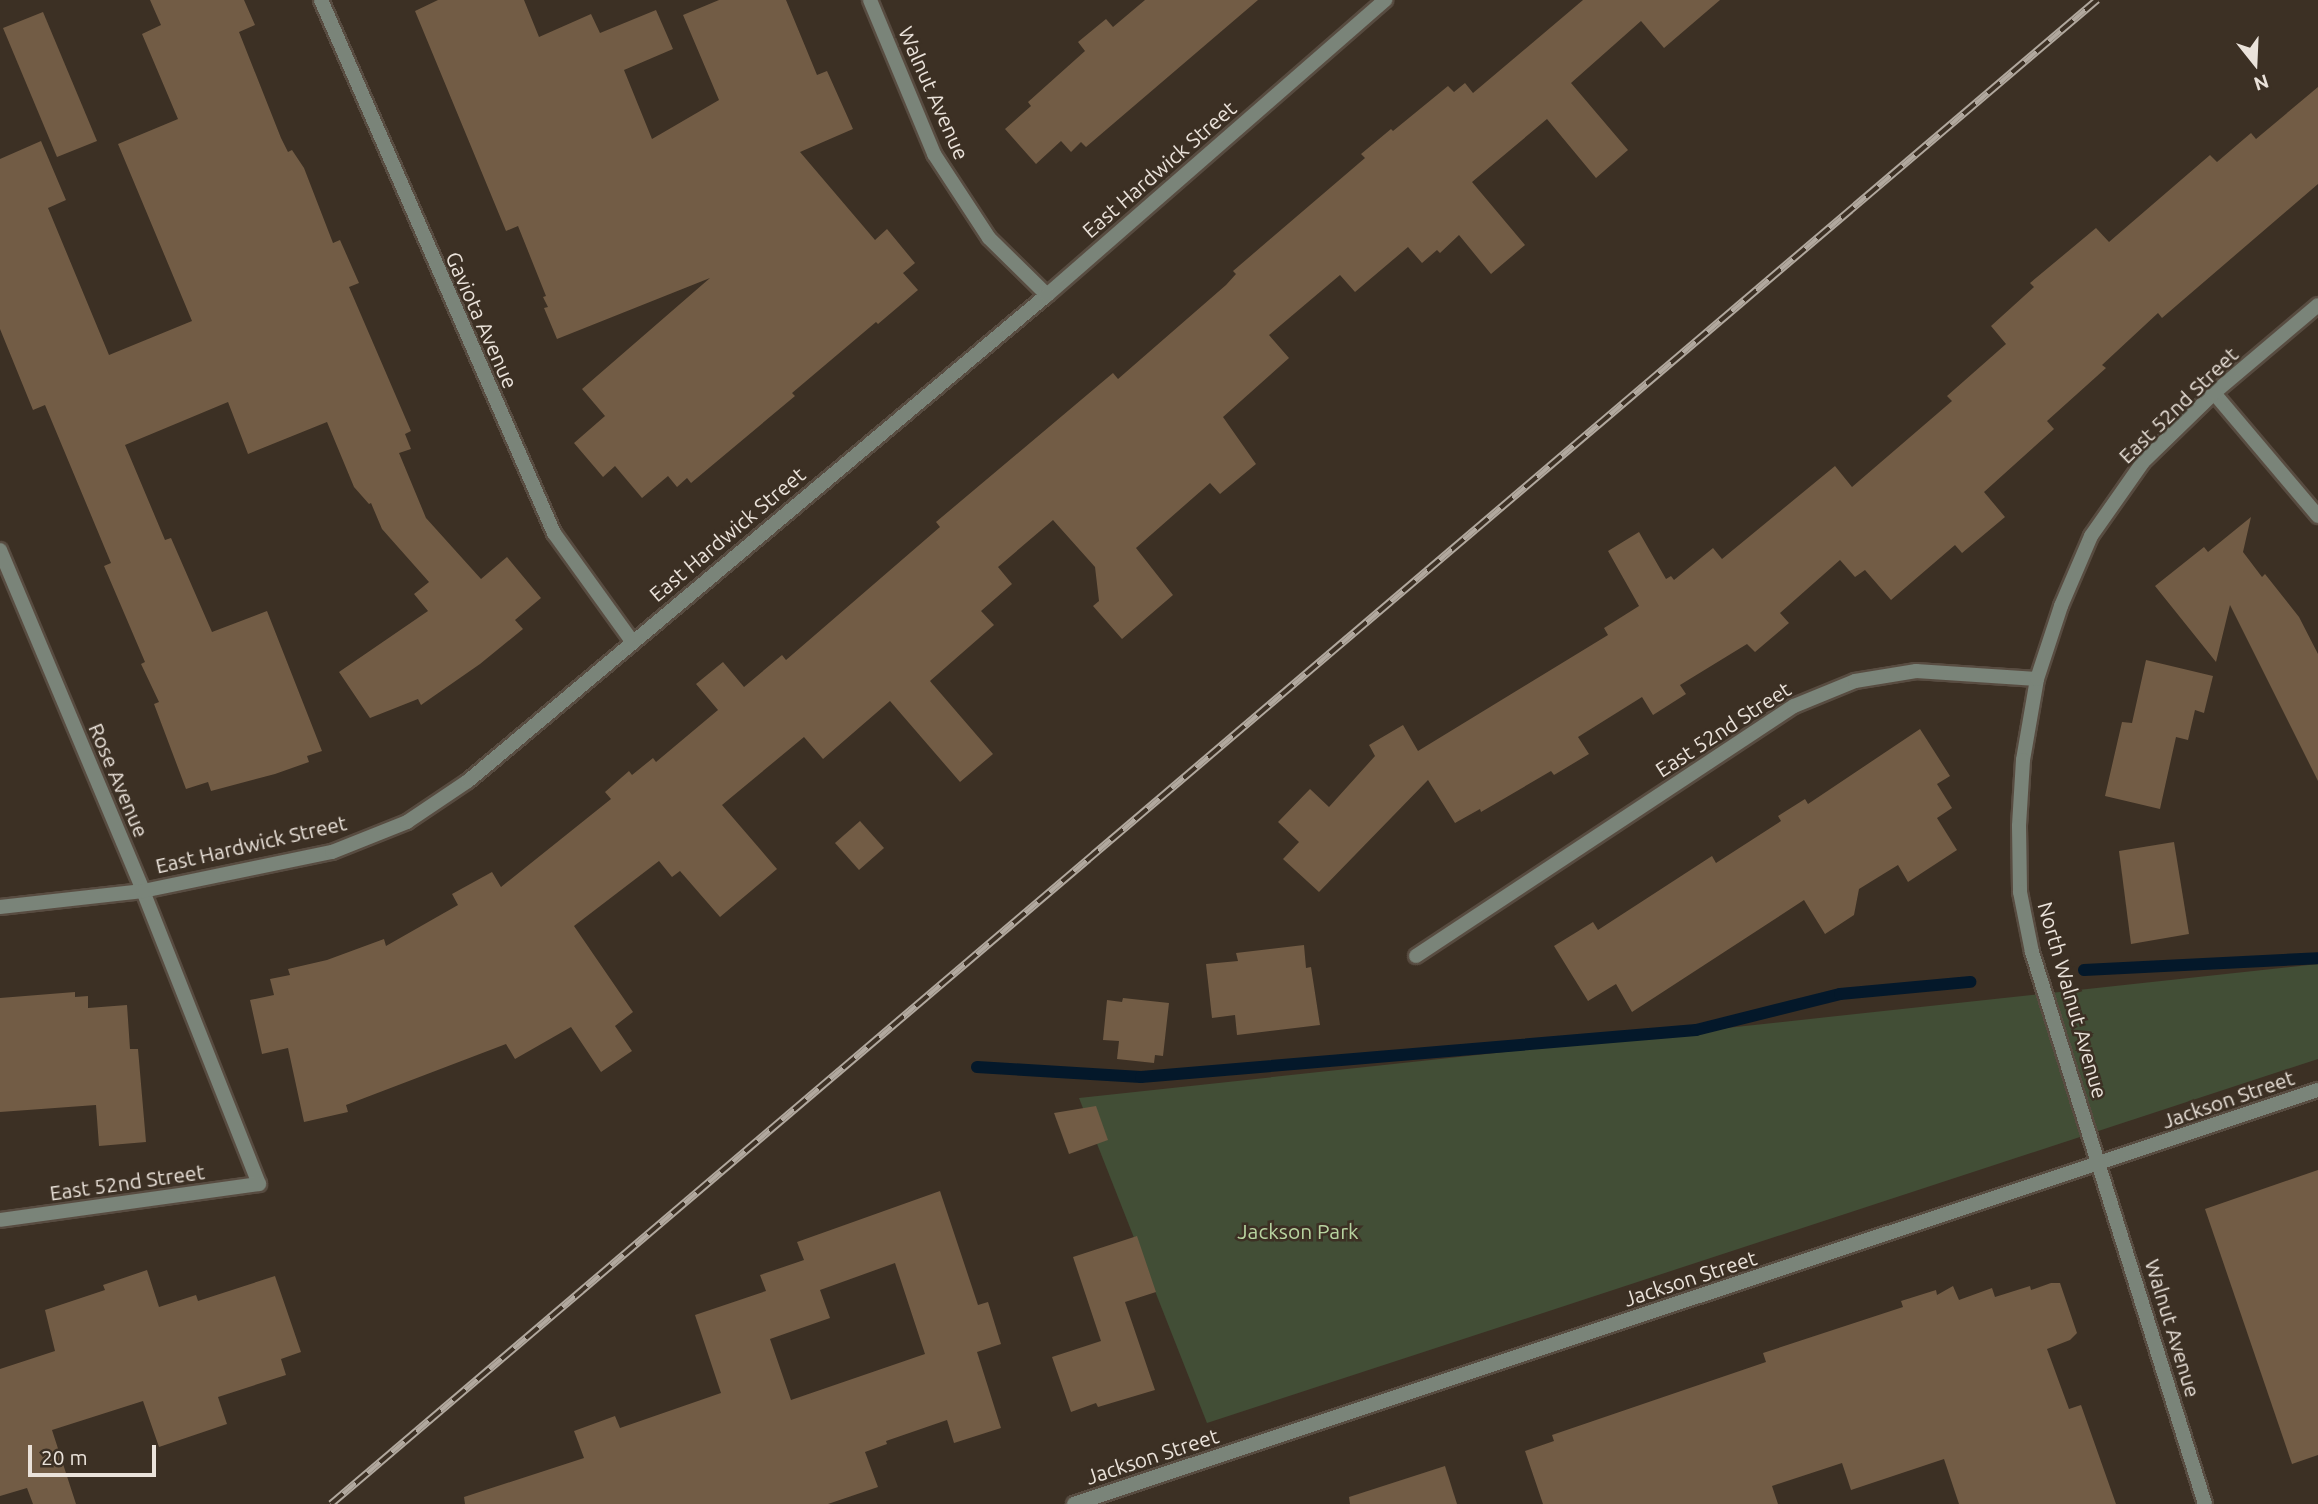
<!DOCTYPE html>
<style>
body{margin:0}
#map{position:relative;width:2318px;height:1504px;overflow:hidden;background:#3c3024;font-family:Ubuntu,sans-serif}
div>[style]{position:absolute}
.green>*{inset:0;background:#424e36}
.stream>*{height:12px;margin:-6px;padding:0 6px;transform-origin:6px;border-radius:6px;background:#04182a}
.building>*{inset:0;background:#725c45}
.roads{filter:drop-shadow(2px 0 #584c41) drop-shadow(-2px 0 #584c41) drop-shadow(0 2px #584c41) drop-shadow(0 -2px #584c41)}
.street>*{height:14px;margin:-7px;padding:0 7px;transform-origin:7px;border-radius:7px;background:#7a8479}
.rail>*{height:8px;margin-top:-4px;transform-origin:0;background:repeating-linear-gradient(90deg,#3c3024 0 16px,#b1a89e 0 32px);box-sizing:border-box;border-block:2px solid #b1a89e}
span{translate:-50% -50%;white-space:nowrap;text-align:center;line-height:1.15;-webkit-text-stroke:5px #3c3024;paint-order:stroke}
.street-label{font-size:21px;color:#eae2da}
.park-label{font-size:21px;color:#b8d4a0}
.north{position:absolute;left:2220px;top:28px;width:70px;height:70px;-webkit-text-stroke:5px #3c3024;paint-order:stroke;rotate:162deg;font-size:19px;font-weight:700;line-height:28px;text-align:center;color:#eae2da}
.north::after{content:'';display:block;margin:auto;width:24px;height:32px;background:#eae2da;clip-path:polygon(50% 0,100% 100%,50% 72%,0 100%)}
.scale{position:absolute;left:28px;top:1445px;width:128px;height:32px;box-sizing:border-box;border:4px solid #eae2da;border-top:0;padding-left:9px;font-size:21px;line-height:24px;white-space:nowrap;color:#eae2da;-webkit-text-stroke:5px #3c3024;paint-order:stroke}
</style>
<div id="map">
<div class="green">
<div style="clip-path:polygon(2318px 964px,2318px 1059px,1207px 1423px,1079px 1098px)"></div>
</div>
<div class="stream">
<div style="left:2084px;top:970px;width:234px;rotate:-2.9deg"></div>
<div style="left:977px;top:1067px;width:164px;rotate:3.5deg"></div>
<div style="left:1141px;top:1077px;width:557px;rotate:-4.84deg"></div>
<div style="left:1696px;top:1030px;width:148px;rotate:-14deg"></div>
<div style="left:1840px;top:994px;width:131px;rotate:-5.3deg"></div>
</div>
<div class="building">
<div style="clip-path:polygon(150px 0,244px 0,255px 25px,239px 32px,281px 138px,288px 152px,292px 150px,304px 168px,333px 243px,340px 240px,359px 283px,349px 287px,411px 431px,405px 434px,411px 449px,399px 453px,426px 518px,481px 579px,507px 557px,541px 598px,515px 620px,523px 629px,480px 664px,421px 705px,418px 699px,370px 718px,339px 672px,428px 611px,414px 594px,429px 582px,382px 529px,371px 503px,369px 504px,354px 487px,327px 422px,248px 454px,228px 402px,125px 445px,165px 540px,171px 538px,212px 632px,267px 611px,322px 751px,307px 756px,309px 762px,275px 774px,211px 791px,208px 782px,186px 789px,154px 704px,159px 702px,141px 664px,145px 662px,104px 566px,111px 563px,45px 405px,33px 410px,0 329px,0 159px,41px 141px,66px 200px,48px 208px,109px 355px,192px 321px,118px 144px,178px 119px,142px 34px,161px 25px)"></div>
<div style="clip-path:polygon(438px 0,524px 0,539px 37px,591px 14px,600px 33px,656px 10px,673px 49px,624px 70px,652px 139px,719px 100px,683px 15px,719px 0,786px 0,817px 75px,827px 71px,853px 129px,800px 152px,875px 240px,887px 229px,915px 263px,903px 273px,918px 290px,878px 324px,876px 322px,792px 393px,795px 396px,691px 483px,687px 478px,677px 487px,668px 476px,642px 498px,615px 466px,603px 477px,574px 443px,605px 416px,582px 389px,710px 278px,557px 339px,544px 308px,548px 307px,543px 297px,546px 296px,518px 226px,506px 231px,415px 11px)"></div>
<div style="clip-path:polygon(1145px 0,1258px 0,1086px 147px,1081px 142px,1071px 152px,1061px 141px,1036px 164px,1005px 129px,1031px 106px,1028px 102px,1085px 51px,1078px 42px,1106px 19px,1113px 27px)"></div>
<div style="clip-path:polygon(1583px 0,1720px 0,1664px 48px,1641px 21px,1571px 83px,1628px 150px,1596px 178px,1547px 119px,1472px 182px,1525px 245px,1491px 274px,1459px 235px,1440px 253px,1437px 250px,1422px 263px,1408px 247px,1355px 292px,1340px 275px,1269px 335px,1289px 358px,1223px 417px,1256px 464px,1220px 494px,1210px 483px,1136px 548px,1173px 595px,1122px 639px,1093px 606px,1099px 601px,1095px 567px,1053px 520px,998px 567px,1012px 584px,981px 611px,994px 625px,930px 681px,993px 754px,960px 782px,890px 701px,823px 759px,804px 737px,722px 805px,777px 869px,720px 917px,680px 871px,672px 877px,659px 861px,574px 926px,633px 1012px,615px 1026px,632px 1051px,601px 1072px,571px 1027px,515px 1059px,506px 1044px,346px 1105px,348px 1112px,304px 1122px,288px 1048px,262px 1054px,250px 1000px,274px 995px,270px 979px,290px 975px,288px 969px,327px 960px,384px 939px,386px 946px,458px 905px,452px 894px,492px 872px,501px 887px,611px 799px,605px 792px,629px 771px,632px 775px,653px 758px,656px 762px,718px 710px,696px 684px,723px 662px,744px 687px,782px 655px,786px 660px,940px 527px,936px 522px,1113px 373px,1118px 379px,1226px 285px,1236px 274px,1233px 271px,1365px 158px,1361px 154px,1391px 129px,1393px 131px,1448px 86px,1454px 92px,1465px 83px,1473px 93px)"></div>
<div style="clip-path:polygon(43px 12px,97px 141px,57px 157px,3px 28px)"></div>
<div style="clip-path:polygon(2318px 87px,2318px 184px,2162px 318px,2158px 313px,2102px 365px,2106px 368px,2047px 421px,2054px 429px,1984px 492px,2005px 517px,1962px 553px,1955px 545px,1891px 600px,1865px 570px,1855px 577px,1840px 560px,1780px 613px,1789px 623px,1755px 652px,1747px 644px,1680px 685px,1686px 694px,1653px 715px,1642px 697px,1578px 737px,1589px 754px,1554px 775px,1551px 771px,1481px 812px,1480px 809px,1455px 823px,1428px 780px,1319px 892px,1283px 859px,1299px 842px,1278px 822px,1310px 789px,1329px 807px,1375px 756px,1369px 745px,1403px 725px,1418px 751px,1608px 635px,1604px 628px,1639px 606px,1608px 551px,1639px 532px,1666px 579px,1671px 576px,1674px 580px,1713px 548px,1722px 559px,1835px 466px,1852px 487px,1952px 401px,1947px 396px,2006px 344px,1991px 326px,2034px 287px,2030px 283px,2096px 228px,2109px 242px,2210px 155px,2217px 162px,2251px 133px,2256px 139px)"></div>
<div style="clip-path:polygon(2251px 517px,2243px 552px,2262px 577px,2265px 574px,2299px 617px,2318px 654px,2318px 781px,2230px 605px,2216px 662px,2155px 586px,2204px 547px,2208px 552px)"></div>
<div style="clip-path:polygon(2146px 660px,2213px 676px,2204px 713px,2195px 710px,2188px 740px,2176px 737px,2160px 809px,2105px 796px,2122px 722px,2132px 723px)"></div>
<div style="clip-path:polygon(1920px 729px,1950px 776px,1937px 784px,1952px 808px,1937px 818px,1957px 850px,1908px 882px,1898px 865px,1859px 889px,1854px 915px,1825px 934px,1804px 900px,1632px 1012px,1616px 984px,1588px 1001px,1554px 946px,1593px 922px,1598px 930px,1712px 856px,1716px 863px,1781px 821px,1778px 816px,1805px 799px,1808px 804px)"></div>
<div style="clip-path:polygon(860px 821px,884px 848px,859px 870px,835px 843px)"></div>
<div style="clip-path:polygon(2174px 842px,2189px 934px,2131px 944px,2119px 851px)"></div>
<div style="clip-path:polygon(1304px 945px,1306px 968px,1311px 967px,1320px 1025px,1237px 1035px,1235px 1015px,1212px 1018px,1206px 964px,1238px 961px,1236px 953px)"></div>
<div style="clip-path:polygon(75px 992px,75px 997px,88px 996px,88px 1008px,127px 1005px,130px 1049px,138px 1049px,146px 1142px,99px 1146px,96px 1105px,0 1112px,0 998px)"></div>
<div style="clip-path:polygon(1123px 998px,1169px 1003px,1163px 1056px,1155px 1055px,1154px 1063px,1117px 1059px,1119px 1041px,1103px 1040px,1107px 1000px,1122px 1002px)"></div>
<div style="clip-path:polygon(1096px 1106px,1108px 1140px,1069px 1154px,1054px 1113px)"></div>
<div style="clip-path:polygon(2318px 1170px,2318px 1455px,2292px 1464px,2205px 1209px)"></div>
<div style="clip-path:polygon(evenodd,940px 1191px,978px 1305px,988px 1302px,1001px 1344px,977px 1352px,1001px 1428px,954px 1443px,947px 1420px,886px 1441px,887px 1444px,865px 1452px,878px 1487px,828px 1504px,465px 1504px,464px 1497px,584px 1458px,574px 1431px,615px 1416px,620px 1428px,721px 1393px,695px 1315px,766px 1291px,760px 1275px,804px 1260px,797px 1242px,940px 1191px,895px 1263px,925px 1354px,791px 1400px,770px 1339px,830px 1318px,820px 1290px,895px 1263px)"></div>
<div style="clip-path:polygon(1137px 1236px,1156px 1292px,1125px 1302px,1155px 1390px,1098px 1407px,1096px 1403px,1071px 1412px,1052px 1357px,1101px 1341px,1073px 1257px)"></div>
<div style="clip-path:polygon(147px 1270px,159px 1307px,196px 1295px,198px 1301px,275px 1276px,301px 1352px,281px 1359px,286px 1375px,218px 1397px,227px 1424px,159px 1447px,143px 1401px,52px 1430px,76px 1504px,33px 1504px,27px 1488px,0 1496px,0 1369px,55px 1351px,45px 1310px,105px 1290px,103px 1285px)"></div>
<div style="clip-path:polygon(2051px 1283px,2060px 1283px,2077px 1333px,2070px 1340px,2047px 1349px,2069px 1409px,2081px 1405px,2116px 1504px,1959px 1504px,1944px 1459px,1851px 1490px,1842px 1463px,1772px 1486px,1778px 1504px,1543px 1504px,1525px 1451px,1554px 1441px,1552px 1435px,1766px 1362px,1763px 1353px,1903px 1307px,1901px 1301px,1936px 1290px,1937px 1295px,1953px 1286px,1959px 1300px,1992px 1288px,1995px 1297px,2030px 1286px,2031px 1290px)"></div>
<div style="clip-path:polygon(1445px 1466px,1457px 1504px,1350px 1504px,1349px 1497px)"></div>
</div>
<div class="roads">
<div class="street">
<div style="left:321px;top:0;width:582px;rotate:66.39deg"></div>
<div style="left:554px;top:533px;width:133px;rotate:54.2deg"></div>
<div style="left:870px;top:0;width:167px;rotate:67.4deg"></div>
<div style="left:934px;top:154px;width:100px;rotate:56.8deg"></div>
<div style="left:989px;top:238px;width:81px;rotate:44.5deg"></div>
<div style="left:2214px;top:393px;width:161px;rotate:49.8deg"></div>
<div style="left:0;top:550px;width:370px;rotate:67.2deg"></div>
<div style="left:143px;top:891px;width:315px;rotate:68.4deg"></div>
<div style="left:259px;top:1184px;width:261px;rotate:172.1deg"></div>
<div style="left:2037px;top:679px;width:82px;rotate:99.8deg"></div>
<div style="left:2023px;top:760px;width:66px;rotate:93.5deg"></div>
<div style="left:2019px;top:826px;width:66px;rotate:89.1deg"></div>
<div style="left:2020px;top:892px;width:61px;rotate:78.7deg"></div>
<div style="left:2032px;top:952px;width:578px;rotate:72.6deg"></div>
<div style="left:0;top:907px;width:144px;rotate:-6.4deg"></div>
<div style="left:143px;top:891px;width:193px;rotate:-11.7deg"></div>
<div style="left:332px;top:852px;width:81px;rotate:-21.8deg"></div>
<div style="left:407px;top:822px;width:73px;rotate:-33.9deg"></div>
<div style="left:468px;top:781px;width:756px;rotate:-40.01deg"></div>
<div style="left:1047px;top:295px;width:449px;rotate:-41.1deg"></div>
<div style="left:1416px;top:956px;width:453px;rotate:-33.5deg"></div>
<div style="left:1794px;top:706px;width:66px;rotate:-22.3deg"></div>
<div style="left:1855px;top:681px;width:62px;rotate:-9.3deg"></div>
<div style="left:1916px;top:671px;width:121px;rotate:3.8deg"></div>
<div style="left:2037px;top:679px;width:77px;rotate:-71.8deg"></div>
<div style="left:2061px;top:606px;width:76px;rotate:-66.8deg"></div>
<div style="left:2091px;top:536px;width:90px;rotate:-54.9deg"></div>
<div style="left:2143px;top:462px;width:99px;rotate:-44.2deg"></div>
<div style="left:2214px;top:393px;width:136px;rotate:-40.2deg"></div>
<div style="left:1074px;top:1504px;width:1311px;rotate:-18.41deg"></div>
</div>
</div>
<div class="rail">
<div style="left:331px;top:1504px;width:2320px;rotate:-40.42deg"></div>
</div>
<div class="street-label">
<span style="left:934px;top:93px;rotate:66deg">Walnut Avenue</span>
<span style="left:1159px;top:169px;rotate:-41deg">East Hardwick Street</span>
<span style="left:482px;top:320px;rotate:66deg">Gaviota Avenue</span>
<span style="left:2178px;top:405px;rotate:-44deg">East 52nd Street</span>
<span style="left:727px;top:534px;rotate:-40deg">East Hardwick Street</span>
<span style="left:1723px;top:729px;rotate:-33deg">East 52nd Street</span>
<span style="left:119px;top:780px;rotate:67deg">Rose Avenue</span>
<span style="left:251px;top:844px;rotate:-13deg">East Hardwick Street</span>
<span style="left:2073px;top:1000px;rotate:74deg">North Walnut Avenue</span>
<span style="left:2228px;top:1099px;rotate:-19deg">Jackson Street</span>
<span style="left:127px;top:1182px;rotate:-8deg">East 52nd Street</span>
<span style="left:1690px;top:1278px;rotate:-18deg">Jackson Street</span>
<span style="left:2173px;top:1328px;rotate:73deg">Walnut Avenue</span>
<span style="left:1152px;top:1456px;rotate:-18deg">Jackson Street</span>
</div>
<div class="park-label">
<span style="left:1298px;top:1231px">Jackson Park</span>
</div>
<div class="north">N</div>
<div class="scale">20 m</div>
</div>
